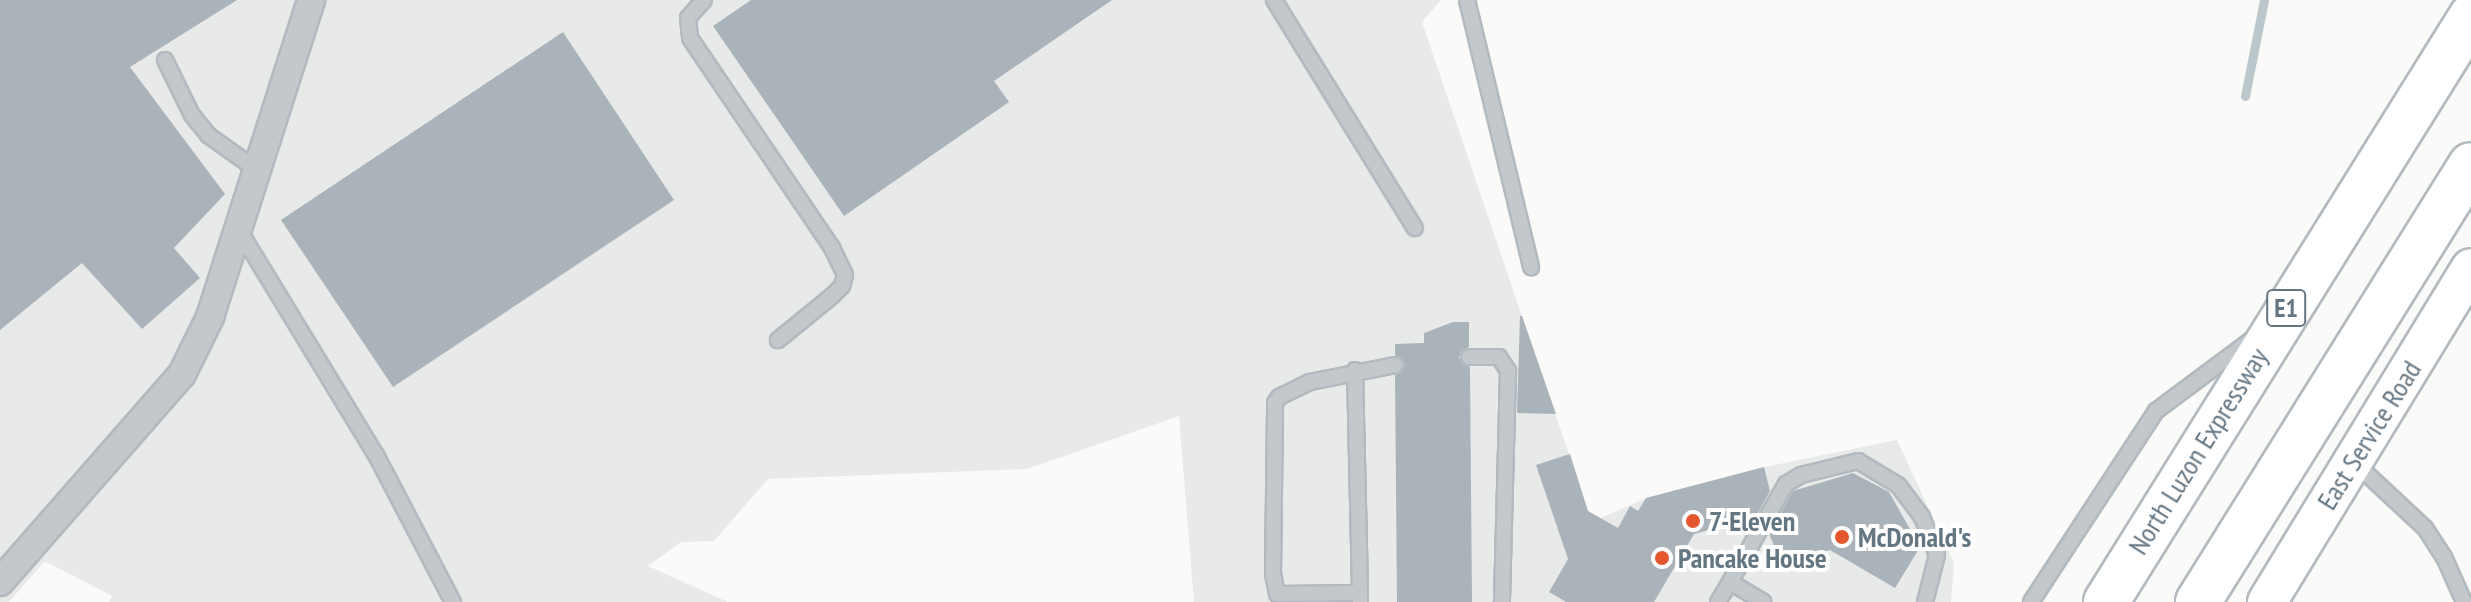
<!DOCTYPE html>
<style>
body{margin:0}
#map{position:relative;width:2471px;height:602px;overflow:hidden;background:#fafaf8;font-family:"PT Sans Narrow",sans-serif}
div>[style]{position:absolute}
.built>*{inset:0;background:#e8e9e9}
.stream>*{height:9px;margin:-4.5px;padding:0 4.5px;transform-origin:4.5px;border-radius:4.5px;background:#bbc7cb}
.building>*{inset:0;background:#aab3b9}
.roads{filter:drop-shadow(2px 0 #b3babf) drop-shadow(-2px 0 #b3babf) drop-shadow(0 2px #b3babf) drop-shadow(0 -2px #b3babf)}
.lane>*{height:14px;margin:-7px;padding:0 7px;transform-origin:7px;border-radius:7px;background:#c3c8cc}
.street>*{height:26px;margin:-13px;padding:0 13px;transform-origin:13px;border-radius:13px;background:#c3c8cc}
.secondary>*{height:38px;margin:-19px;padding:0 19px;transform-origin:19px;border-radius:19px;background:#fff}
.highway>*{height:44px;margin:-22px;padding:0 22px;transform-origin:22px;border-radius:22px;background:#fff}
.dots>*{width:22px;height:22px;translate:-50% -50%;box-sizing:border-box;border:4px solid #fff;border-radius:50%}
span{translate:-50% -50%;white-space:nowrap;text-align:center;line-height:1.15;-webkit-text-stroke:8px #fff;paint-order:stroke}
.shield-label span{padding:2px 6px;background:#fff;border:2px solid;border-radius:6px;-webkit-text-stroke-width:0}
.shield-label{font-size:26px;color:#657683;font-weight:700}
.street-label{font-size:28px;color:#657683}
.poi-label{font-size:28px;color:#657683;font-weight:700}
.left{translate:0 -50%;text-align:left}
</style>
<div id="map">
<div class="built">
<div style="clip-path:polygon(0 0,1441px 0,1422px 22px,1592px 522px,1646px 498px,1764px 467px,1897px 440px,1954px 563px,1951px 602px,1194px 602px,1179px 416px,1027px 469px,768px 479px,714px 541px,681px 542px,648px 566px,728px 602px,109px 602px,112px 596px,45px 561px,9px 602px,0 602px)"></div>
</div>
<div class="stream">
<div style="left:2245px;top:96px;width:98px;rotate:-78.8deg"></div>
</div>
<div class="building">
<div style="clip-path:polygon(0 0,237px 0,130px 67px,225px 194px,174px 248px,200px 278px,142px 329px,82px 263px,0 330px)"></div>
<div style="clip-path:polygon(751px 0,1112px 0,994px 81px,1009px 102px,844px 216px,713px 26px)"></div>
<div style="clip-path:polygon(563px 32px,674px 200px,393px 387px,281px 220px)"></div>
<div style="clip-path:polygon(1520px 316px,1522px 316px,1556px 414px,1517px 413px)"></div>
<div style="clip-path:polygon(1453px 322px,1469px 322px,1469px 347px,1461px 351px,1459px 358px,1470px 367px,1472px 602px,1397px 602px,1395px 375px,1402px 372px,1405px 364px,1395px 355px,1395px 344px,1424px 343px,1424px 333px)"></div>
<div style="clip-path:polygon(1570px 454px,1588px 511px,1618px 528px,1630px 506px,1638px 511px,1646px 498px,1764px 467px,1770px 491px,1755px 518px,1694px 534px,1654px 602px,1566px 602px,1549px 592px,1568px 559px,1536px 465px)"></div>
<div style="clip-path:polygon(1853px 473px,1889px 492px,1920px 547px,1895px 588px,1830px 550px,1781px 562px,1769px 534px,1793px 491px)"></div>
</div>
<div class="roads">
<div class="lane">
<div style="left:704px;top:0;width:24px;rotate:132deg"></div>
<div style="left:688px;top:18px;width:20px;rotate:84deg"></div>
<div style="left:690px;top:38px;width:254px;rotate:55.9deg"></div>
<div style="left:832px;top:248px;width:30px;rotate:64deg"></div>
<div style="left:845px;top:275px;width:11px;rotate:105deg"></div>
<div style="left:842px;top:286px;width:14px;rotate:135deg"></div>
<div style="left:832px;top:296px;width:70px;rotate:140.8deg"></div>
<div style="left:1274px;top:0;width:268px;rotate:58.3deg"></div>
<div style="left:1467px;top:0;width:275px;rotate:76.5deg"></div>
<div style="left:165px;top:60px;width:61px;rotate:63.9deg"></div>
<div style="left:192px;top:115px;width:26px;rotate:51deg"></div>
<div style="left:208px;top:135px;width:60px;rotate:35.5deg"></div>
<div style="left:239px;top:230px;width:263px;rotate:58.7deg"></div>
<div style="left:376px;top:455px;width:166px;rotate:62.4deg"></div>
<div style="left:1469px;top:357px;width:30px"></div>
<div style="left:1499px;top:357px;width:17px;rotate:57deg"></div>
<div style="left:1508px;top:371px;width:231px;rotate:91.5deg"></div>
<div style="left:1355px;top:370px;width:223px;rotate:88.7deg"></div>
<div style="left:2354px;top:462px;width:97px;rotate:42.9deg"></div>
<div style="left:2425px;top:528px;width:35px;rotate:57deg"></div>
<div style="left:2444px;top:557px;width:49px;rotate:66deg"></div>
<div style="left:1730px;top:582px;width:113px;rotate:-60.3deg"></div>
<div style="left:1786px;top:484px;width:17px;rotate:-31deg"></div>
<div style="left:1801px;top:475px;width:59px;rotate:-13.8deg"></div>
<div style="left:1858px;top:461px;width:47px;rotate:31deg"></div>
<div style="left:1898px;top:485px;width:40px;rotate:53deg"></div>
<div style="left:1922px;top:517px;width:41px;rotate:68.5deg"></div>
<div style="left:1937px;top:555px;width:49px;rotate:104.3deg"></div>
<div style="left:1360px;top:602px;width:9px;rotate:-90deg"></div>
<div style="left:1360px;top:593px;width:83px;rotate:179.3deg"></div>
<div style="left:1277px;top:594px;width:20px;rotate:-101deg"></div>
<div style="left:1273px;top:574px;width:171px;rotate:-89.3deg"></div>
<div style="left:1275px;top:403px;width:7px;rotate:-56deg"></div>
<div style="left:1279px;top:397px;width:34px;rotate:-26deg"></div>
<div style="left:1310px;top:382px;width:87px;rotate:-11.3deg"></div>
<div style="left:1718px;top:602px;width:23px;rotate:-59deg"></div>
<div style="left:1730px;top:582px;width:39px;rotate:31deg"></div>
<div style="left:2031px;top:602px;width:228px;rotate:-56.8deg"></div>
<div style="left:2156px;top:411px;width:117px;rotate:-36.7deg"></div>
</div>
<div class="street">
<div style="left:0;top:582px;width:276px;rotate:-48.8deg"></div>
<div style="left:182px;top:374px;width:64px;rotate:-63.8deg"></div>
<div style="left:210px;top:317px;width:333px;rotate:-72.3deg"></div>
</div>
<div class="secondary">
<div style="left:2267px;top:602px;width:391px;rotate:-58.6deg"></div>
</div>
<div class="highway">
<div style="left:2106px;top:602px;width:690px;rotate:-58.04deg"></div>
<div style="left:2198px;top:602px;width:515px;rotate:-58.01deg"></div>
</div>
</div>
<div class="dots">
<div style="left:1693px;top:521px;background:#e4572e"></div>
<div style="left:1842px;top:537px;background:#e4572e"></div>
<div style="left:1662px;top:558px;background:#e4572e"></div>
</div>
<div class="shield-label">
<span style="left:2286px;top:308px">E1</span>
</div>
<div class="street-label">
<span style="left:2369px;top:435px;rotate:-58deg">East Service Road</span>
<span style="left:2198px;top:451px;rotate:-58deg">North Luzon Expressway</span>
</div>
<div class="poi-label">
<span class="left" style="left:1709px;top:521px">7-Eleven</span>
<span class="left" style="left:1858px;top:537px">McDonald's</span>
<span class="left" style="left:1678px;top:558px">Pancake House</span>
</div>
</div>
